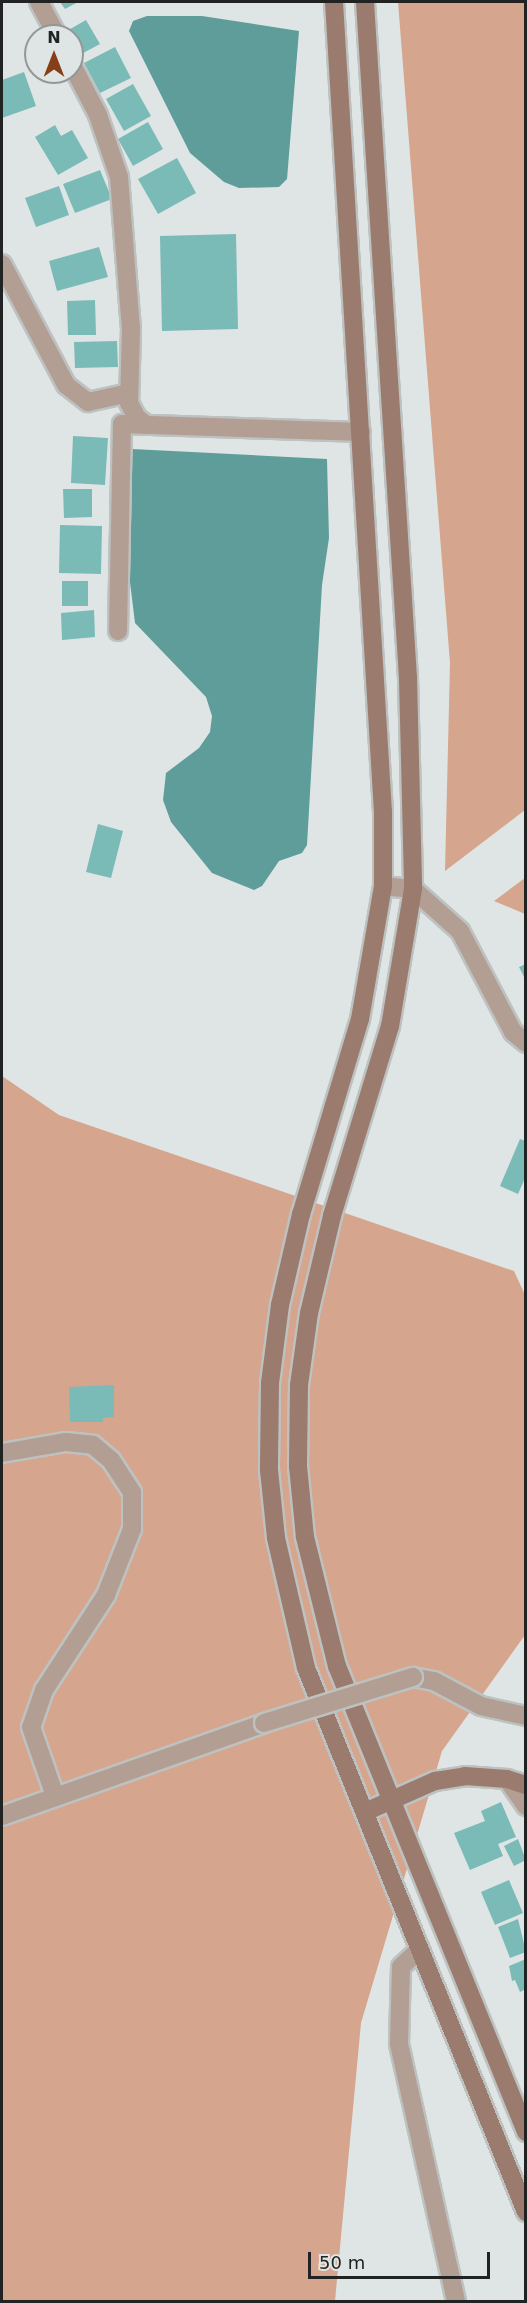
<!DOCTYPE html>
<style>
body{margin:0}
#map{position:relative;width:527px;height:2303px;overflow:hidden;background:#dfe5e4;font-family:"DejaVu Sans",sans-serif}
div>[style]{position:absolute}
.forest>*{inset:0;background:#d6a58e}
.water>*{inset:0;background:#5e9d9a}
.building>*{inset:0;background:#7abbb7}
.roads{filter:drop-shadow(2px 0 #bdc2c1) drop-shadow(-2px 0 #bdc2c1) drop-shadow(0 2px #bdc2c1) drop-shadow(0 -2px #bdc2c1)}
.street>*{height:18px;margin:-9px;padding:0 9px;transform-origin:9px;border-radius:9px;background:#b39e93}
.secondary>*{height:18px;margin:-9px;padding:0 9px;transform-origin:9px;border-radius:9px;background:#9b7b6d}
.bridges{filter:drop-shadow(2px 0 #bdc2c1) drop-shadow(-2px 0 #bdc2c1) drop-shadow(0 2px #bdc2c1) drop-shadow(0 -2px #bdc2c1)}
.street-bridge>*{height:18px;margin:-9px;padding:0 9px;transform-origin:9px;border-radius:9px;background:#b39e93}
span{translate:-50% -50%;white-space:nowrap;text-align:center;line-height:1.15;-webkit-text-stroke:4.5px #dfe5e4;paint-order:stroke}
.frame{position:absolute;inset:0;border:3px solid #212323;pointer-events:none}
.north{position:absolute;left:24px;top:24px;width:60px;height:60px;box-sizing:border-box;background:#dfe5e4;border:2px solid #939797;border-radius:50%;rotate:0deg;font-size:16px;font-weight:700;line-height:24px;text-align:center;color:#212323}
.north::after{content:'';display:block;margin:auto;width:21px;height:27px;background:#864019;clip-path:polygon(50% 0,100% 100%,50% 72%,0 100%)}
.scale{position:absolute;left:308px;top:2252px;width:182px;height:27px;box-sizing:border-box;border:3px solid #212323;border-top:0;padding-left:8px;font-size:18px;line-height:21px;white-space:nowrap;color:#212323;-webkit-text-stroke:4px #dfe5e4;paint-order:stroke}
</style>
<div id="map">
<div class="forest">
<div style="clip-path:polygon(398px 2px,525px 2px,525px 810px,445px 871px,450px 663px)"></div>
<div style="clip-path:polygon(525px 878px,525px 914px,494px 901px)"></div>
<div style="clip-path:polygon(2px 1076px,59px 1115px,514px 1271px,525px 1295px,525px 1635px,442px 1751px,361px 2023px,335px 2301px,2px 2301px)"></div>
</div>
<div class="water">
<div style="clip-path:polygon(147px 16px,202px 16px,299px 31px,287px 179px,279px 187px,239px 188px,224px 182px,190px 153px,129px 31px,133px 21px)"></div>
<div style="clip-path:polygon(132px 449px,327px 459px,329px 538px,322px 585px,307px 845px,302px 853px,279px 861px,262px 886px,254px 890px,212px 873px,171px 822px,163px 800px,166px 773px,199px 748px,210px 732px,212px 716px,206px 697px,135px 623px,129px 574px)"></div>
</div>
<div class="building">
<div style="clip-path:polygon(60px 2px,78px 2px,65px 9px)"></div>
<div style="clip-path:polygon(86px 20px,100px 44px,72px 59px,72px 36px,58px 36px)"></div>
<div style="clip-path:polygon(115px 47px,131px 78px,100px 93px,84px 63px)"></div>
<div style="clip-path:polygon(24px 72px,36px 106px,2px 118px,2px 80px)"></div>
<div style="clip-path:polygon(133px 84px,151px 116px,124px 131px,106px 99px)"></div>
<div style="clip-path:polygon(148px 122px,163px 149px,133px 166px,118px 139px)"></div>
<div style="clip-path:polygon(55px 125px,61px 136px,72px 130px,88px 158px,58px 175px,35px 137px)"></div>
<div style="clip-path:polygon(177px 158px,196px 193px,158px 214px,138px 179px)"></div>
<div style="clip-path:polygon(100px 170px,112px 199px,75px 213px,63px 184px)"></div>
<div style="clip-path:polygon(59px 186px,69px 215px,36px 227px,25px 198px)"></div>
<div style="clip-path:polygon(236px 234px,238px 329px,162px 331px,160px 236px)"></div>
<div style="clip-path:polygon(99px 247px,108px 277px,57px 291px,49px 261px)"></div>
<div style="clip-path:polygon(95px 300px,96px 335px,68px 335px,67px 301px)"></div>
<div style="clip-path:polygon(117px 341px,118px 367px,75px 368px,74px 342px)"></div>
<div style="clip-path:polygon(73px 436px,108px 438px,105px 485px,71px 483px)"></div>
<div style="clip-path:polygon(63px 489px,92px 489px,92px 517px,64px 518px)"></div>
<div style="clip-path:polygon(60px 525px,102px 526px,101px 574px,59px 573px)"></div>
<div style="clip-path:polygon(62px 581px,88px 581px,88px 606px,62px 606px)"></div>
<div style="clip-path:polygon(94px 610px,95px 637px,62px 640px,61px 613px)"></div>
<div style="clip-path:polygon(98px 824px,123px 831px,111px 878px,86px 872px)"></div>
<div style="clip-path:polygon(526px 964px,526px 981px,519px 967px)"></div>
<div style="clip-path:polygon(520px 1139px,526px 1141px,526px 1176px,518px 1194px,500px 1186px)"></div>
<div style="clip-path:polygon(114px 1385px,114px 1417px,103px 1418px,103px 1422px,70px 1422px,69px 1387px)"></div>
<div style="clip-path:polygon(501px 1802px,516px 1837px,498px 1844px,503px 1856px,470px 1870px,454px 1833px,485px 1821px,481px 1811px)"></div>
<div style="clip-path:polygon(518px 1839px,526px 1860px,514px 1866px,504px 1846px)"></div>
<div style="clip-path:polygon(509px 1880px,523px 1913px,495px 1925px,481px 1892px)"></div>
<div style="clip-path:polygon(518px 1919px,526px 1952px,510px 1958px,498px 1927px)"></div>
<div style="clip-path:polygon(526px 1959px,526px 1989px,520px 1992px,515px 1980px,512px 1981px,509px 1966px)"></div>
</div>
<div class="roads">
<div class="street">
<div style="left:39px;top:2px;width:38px;rotate:62deg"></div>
<div style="left:72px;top:65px;width:56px;rotate:62.5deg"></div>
<div style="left:98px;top:115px;width:65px;rotate:71.3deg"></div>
<div style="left:119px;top:177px;width:151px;rotate:85.5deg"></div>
<div style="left:131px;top:328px;width:75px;rotate:91.5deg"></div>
<div style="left:129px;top:403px;width:17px;rotate:62deg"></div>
<div style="left:137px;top:418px;width:12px;rotate:35deg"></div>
<div style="left:2px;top:264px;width:137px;rotate:62.1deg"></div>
<div style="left:66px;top:385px;width:28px;rotate:38deg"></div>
<div style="left:88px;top:402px;width:42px;rotate:-12.4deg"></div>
<div style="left:118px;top:631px;width:207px;rotate:-88.9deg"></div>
<div style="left:122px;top:424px;width:239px;rotate:1.9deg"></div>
<div style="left:383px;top:886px;width:30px;rotate:6deg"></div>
<div style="left:413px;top:889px;width:63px;rotate:41.8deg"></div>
<div style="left:460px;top:931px;width:114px;rotate:62.3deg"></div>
<div style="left:513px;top:1032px;width:17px;rotate:40deg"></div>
<div style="left:2px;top:1453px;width:65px;rotate:-9.8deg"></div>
<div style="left:66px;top:1442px;width:27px;rotate:6deg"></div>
<div style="left:93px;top:1445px;width:23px;rotate:40deg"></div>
<div style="left:111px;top:1460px;width:38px;rotate:57deg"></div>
<div style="left:132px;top:1492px;width:37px;rotate:90deg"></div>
<div style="left:132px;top:1529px;width:71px;rotate:111.5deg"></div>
<div style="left:106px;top:1595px;width:113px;rotate:123.1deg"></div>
<div style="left:44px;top:1690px;width:39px;rotate:109deg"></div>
<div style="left:31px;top:1727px;width:73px;rotate:70.8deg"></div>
<div style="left:413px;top:1677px;width:21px;rotate:11deg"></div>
<div style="left:434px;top:1681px;width:53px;rotate:28deg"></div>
<div style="left:481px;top:1706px;width:46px;rotate:12.5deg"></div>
<div style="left:507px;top:1779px;width:33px;rotate:55deg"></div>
<div style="left:2px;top:1816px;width:278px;rotate:-19.5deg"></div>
<div style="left:418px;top:1951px;width:23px;rotate:137deg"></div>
<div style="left:401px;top:1967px;width:77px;rotate:91.5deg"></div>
<div style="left:399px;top:2044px;width:264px;rotate:77.5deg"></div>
</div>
<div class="secondary">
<div style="left:334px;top:2px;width:811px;rotate:86.54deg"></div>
<div style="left:383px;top:812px;width:74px;rotate:90deg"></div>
<div style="left:383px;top:886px;width:135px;rotate:99.8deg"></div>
<div style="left:360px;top:1019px;width:204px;rotate:106.8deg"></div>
<div style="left:301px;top:1214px;width:93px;rotate:103deg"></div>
<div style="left:280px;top:1305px;width:79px;rotate:97.3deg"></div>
<div style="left:270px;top:1383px;width:87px;rotate:90.7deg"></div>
<div style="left:269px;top:1470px;width:68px;rotate:84.1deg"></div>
<div style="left:276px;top:1538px;width:133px;rotate:77deg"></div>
<div style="left:306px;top:1668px;width:587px;rotate:67.98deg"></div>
<div style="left:365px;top:2px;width:677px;rotate:86.36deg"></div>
<div style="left:408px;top:678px;width:211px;rotate:88.6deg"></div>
<div style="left:413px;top:889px;width:139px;rotate:99.5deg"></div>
<div style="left:390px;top:1026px;width:199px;rotate:107deg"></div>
<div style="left:332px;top:1216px;width:100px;rotate:103.3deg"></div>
<div style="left:309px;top:1313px;width:73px;rotate:97.9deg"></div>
<div style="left:299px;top:1385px;width:81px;rotate:90.7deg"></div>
<div style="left:298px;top:1466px;width:71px;rotate:84.4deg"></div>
<div style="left:305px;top:1537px;width:133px;rotate:76.1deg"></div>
<div style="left:337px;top:1666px;width:503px;rotate:67.92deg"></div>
<div style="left:365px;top:1812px;width:77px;rotate:-23.9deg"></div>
<div style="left:435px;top:1781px;width:30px;rotate:-9deg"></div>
<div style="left:465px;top:1776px;width:42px;rotate:4.1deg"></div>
<div style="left:507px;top:1779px;width:20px;rotate:18deg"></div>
</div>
</div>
<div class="bridges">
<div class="street-bridge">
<div style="left:264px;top:1723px;width:156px;rotate:-17.2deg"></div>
</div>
</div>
<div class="frame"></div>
<div class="north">N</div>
<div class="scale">50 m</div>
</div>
